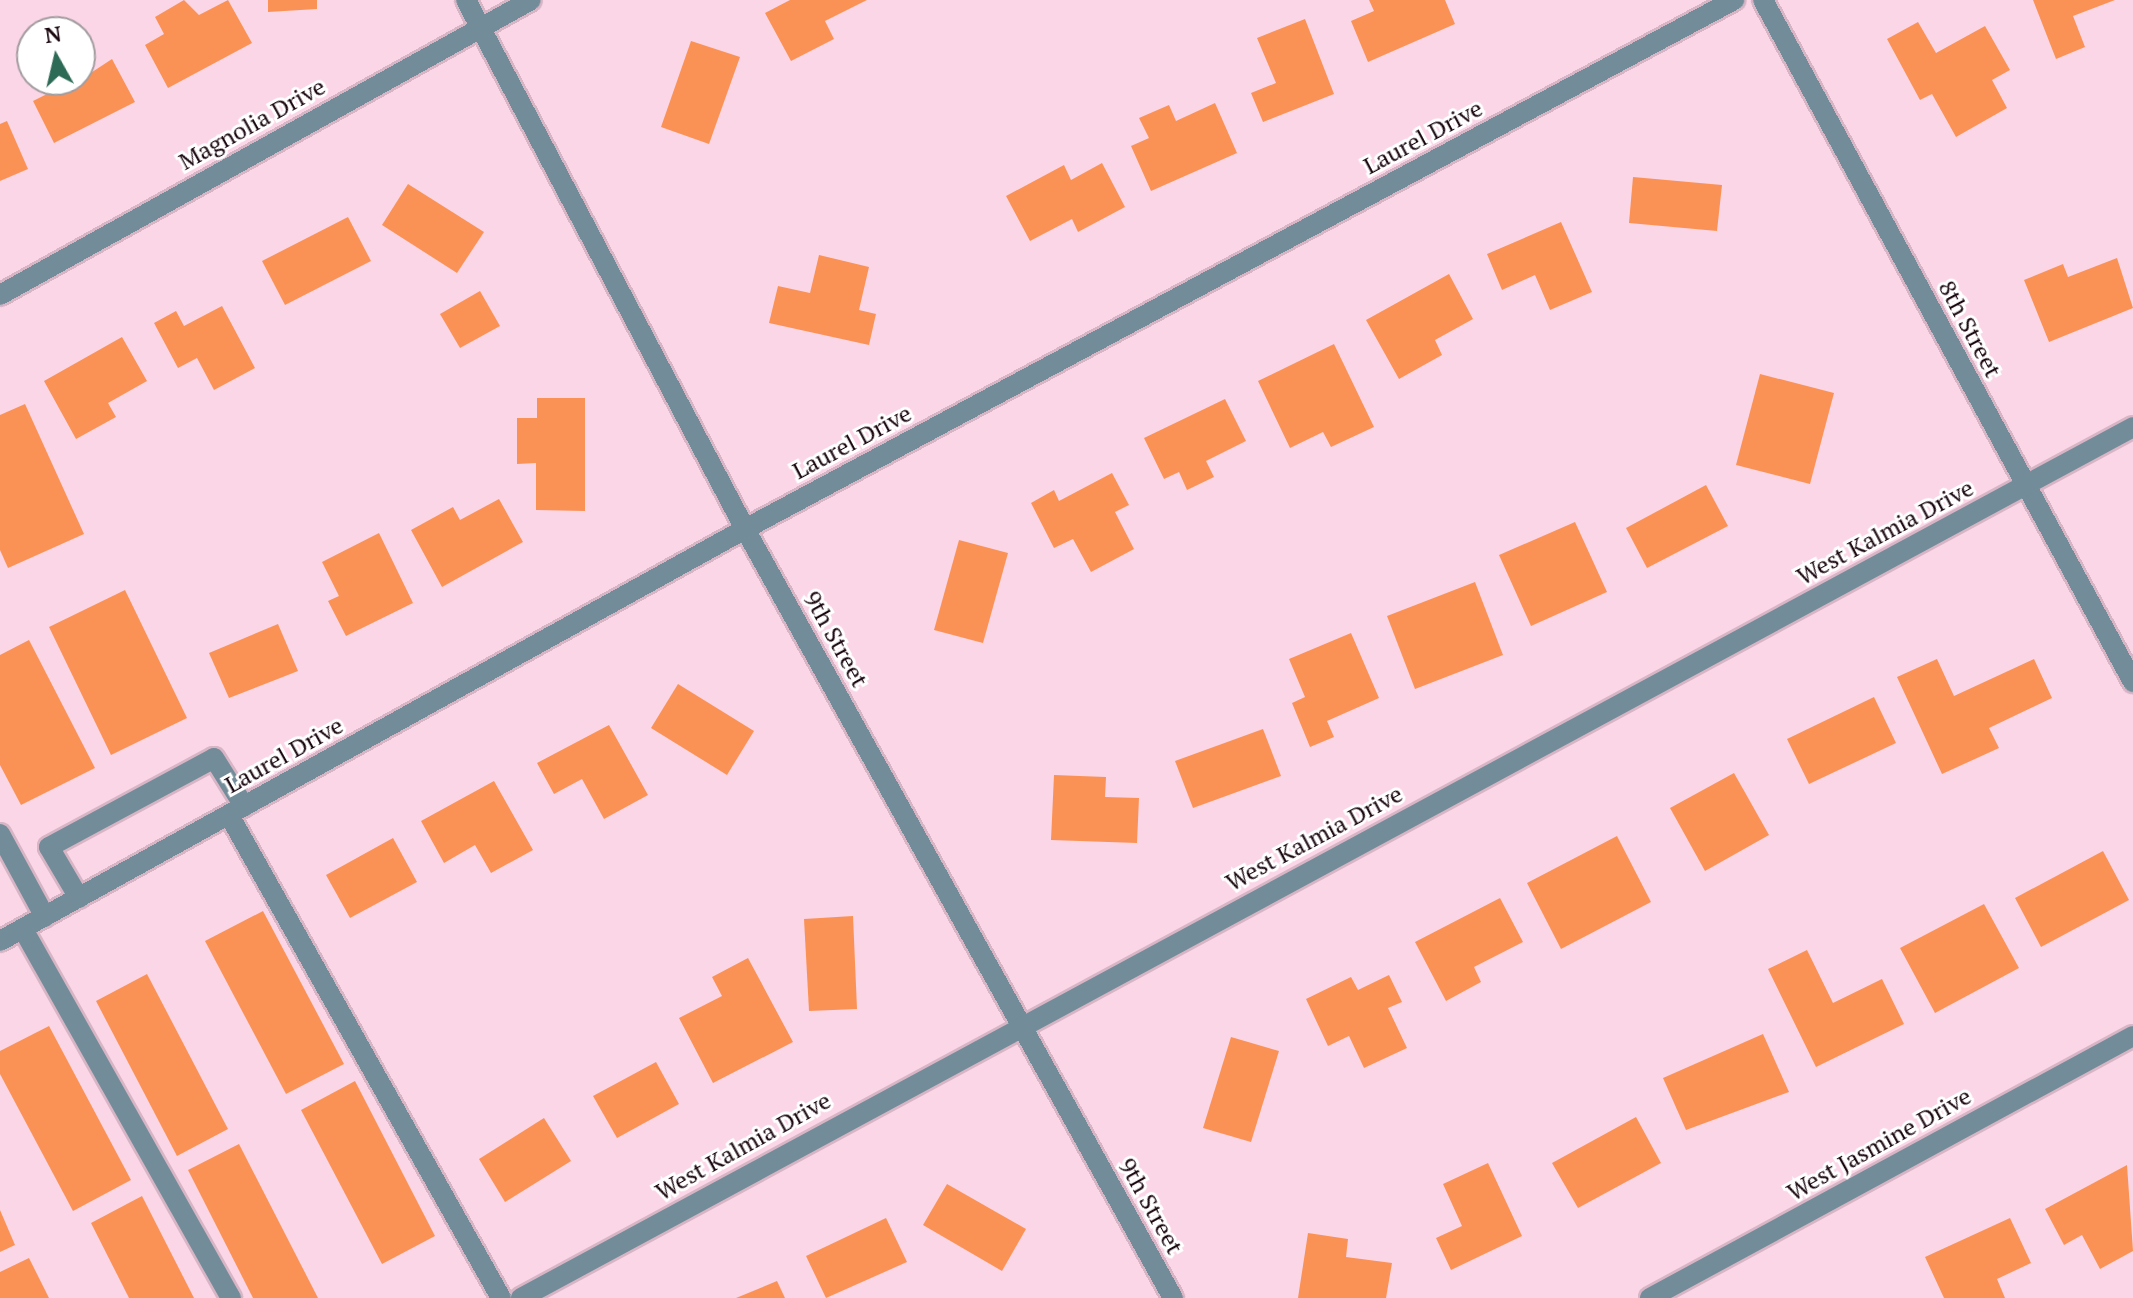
<!DOCTYPE html>
<style>
body{margin:0}
#map{position:relative;width:2133px;height:1298px;overflow:hidden;background:#fbd6e7;font-family:"PT Serif",serif}
div>[style]{position:absolute}
.building>*{inset:0;background:#fb9255}
.roads{filter:drop-shadow(2px 0 #d7b5c5) drop-shadow(-2px 0 #d7b5c5) drop-shadow(0 2px #d7b5c5) drop-shadow(0 -2px #d7b5c5)}
.minor>*{height:20px;margin:-10px;padding:0 10px;transform-origin:10px;border-radius:10px;background:#738c99}
span{translate:-50% -50%;white-space:nowrap;text-align:center;line-height:1.15;-webkit-text-stroke:6px #fff;paint-order:stroke}
.street-label{font-size:24px;color:#1a0710}
.north{position:absolute;left:16px;top:16px;width:80px;height:80px;box-sizing:border-box;background:#fff;border:2px solid #a39c9f;border-radius:50%;rotate:352deg;font-size:22px;font-weight:700;line-height:32px;text-align:center;color:#1a0710}
.north::after{content:'';display:block;margin:auto;width:28px;height:36px;background:#2e6b57;clip-path:polygon(50% 0,100% 100%,50% 72%,0 100%)}
</style>
<div id="map">
<div class="building">
<div style="clip-path:polygon(184px 0,199px 15px,228px 0,252px 43px,168px 88px,145px 45px,164px 34px,155px 17px)"></div>
<div style="clip-path:polygon(268px 0,317px 0,317px 9px,268px 12px)"></div>
<div style="clip-path:polygon(790px 0,867px 0,825px 21px,834px 39px,791px 61px,765px 13px)"></div>
<div style="clip-path:polygon(1369px 0,1445px 0,1455px 24px,1368px 62px,1351px 21px,1374px 11px)"></div>
<div style="clip-path:polygon(2033px 0,2115px 0,2073px 16px,2085px 47px,2056px 59px)"></div>
<div style="clip-path:polygon(1305px 19px,1334px 94px,1263px 122px,1251px 93px,1276px 83px,1257px 38px)"></div>
<div style="clip-path:polygon(1918px 22px,1936px 53px,1985px 26px,2010px 70px,1992px 80px,2007px 108px,1956px 137px,1932px 94px,1920px 100px,1887px 39px)"></div>
<div style="clip-path:polygon(691px 41px,740px 57px,709px 144px,661px 127px)"></div>
<div style="clip-path:polygon(112px 59px,135px 102px,54px 143px,33px 101px,53px 91px,47px 80px,80px 80px)"></div>
<div style="clip-path:polygon(1215px 103px,1237px 153px,1151px 191px,1131px 146px,1149px 138px,1139px 118px,1169px 105px,1176px 121px)"></div>
<div style="clip-path:polygon(7px 121px,28px 169px,0 181px,0 124px)"></div>
<div style="clip-path:polygon(1102px 163px,1125px 207px,1078px 232px,1072px 219px,1030px 241px,1006px 196px,1064px 165px,1071px 180px)"></div>
<div style="clip-path:polygon(1633px 177px,1722px 185px,1717px 231px,1629px 223px)"></div>
<div style="clip-path:polygon(408px 184px,484px 232px,457px 273px,382px 225px)"></div>
<div style="clip-path:polygon(348px 217px,371px 261px,285px 305px,262px 261px)"></div>
<div style="clip-path:polygon(1561px 222px,1592px 292px,1550px 310px,1535px 275px,1502px 290px,1487px 254px)"></div>
<div style="clip-path:polygon(819px 255px,869px 267px,859px 310px,876px 314px,869px 345px,769px 323px,778px 286px,810px 293px)"></div>
<div style="clip-path:polygon(2117px 258px,2133px 308px,2049px 342px,2024px 280px,2063px 264px,2068px 277px)"></div>
<div style="clip-path:polygon(1449px 274px,1473px 319px,1435px 340px,1442px 355px,1399px 379px,1366px 320px)"></div>
<div style="clip-path:polygon(480px 291px,500px 326px,460px 348px,440px 314px)"></div>
<div style="clip-path:polygon(222px 306px,255px 368px,214px 390px,197px 358px,178px 368px,154px 323px,176px 311px,184px 326px)"></div>
<div style="clip-path:polygon(122px 337px,147px 381px,108px 403px,116px 417px,76px 439px,44px 381px)"></div>
<div style="clip-path:polygon(1334px 344px,1374px 427px,1331px 447px,1323px 432px,1290px 448px,1258px 381px)"></div>
<div style="clip-path:polygon(1760px 374px,1834px 393px,1810px 484px,1736px 465px)"></div>
<div style="clip-path:polygon(537px 398px,585px 398px,585px 511px,536px 510px,536px 463px,517px 464px,517px 418px,537px 418px)"></div>
<div style="clip-path:polygon(1225px 399px,1246px 441px,1206px 461px,1214px 477px,1187px 490px,1179px 472px,1164px 479px,1144px 438px)"></div>
<div style="clip-path:polygon(25px 404px,84px 534px,8px 568px,0 550px,0 415px)"></div>
<div style="clip-path:polygon(1112px 473px,1129px 505px,1115px 512px,1134px 549px,1091px 572px,1073px 539px,1054px 548px,1031px 503px,1054px 490px,1059px 501px)"></div>
<div style="clip-path:polygon(1706px 485px,1728px 526px,1647px 568px,1626px 528px)"></div>
<div style="clip-path:polygon(499px 499px,523px 542px,442px 587px,411px 530px,453px 507px,460px 520px)"></div>
<div style="clip-path:polygon(1575px 522px,1607px 592px,1531px 626px,1499px 555px)"></div>
<div style="clip-path:polygon(379px 533px,413px 603px,346px 636px,328px 601px,339px 596px,322px 562px)"></div>
<div style="clip-path:polygon(959px 540px,1008px 553px,983px 643px,934px 630px)"></div>
<div style="clip-path:polygon(1475px 582px,1503px 655px,1415px 689px,1387px 616px)"></div>
<div style="clip-path:polygon(125px 590px,187px 718px,111px 755px,49px 627px)"></div>
<div style="clip-path:polygon(278px 624px,298px 671px,229px 698px,209px 653px)"></div>
<div style="clip-path:polygon(1351px 633px,1379px 698px,1327px 721px,1334px 737px,1310px 747px,1292px 703px,1305px 697px,1289px 659px)"></div>
<div style="clip-path:polygon(29px 640px,95px 768px,21px 805px,0 765px,0 655px)"></div>
<div style="clip-path:polygon(1937px 659px,1954px 696px,2034px 659px,2052px 698px,1989px 728px,1999px 748px,1942px 774px,1897px 677px)"></div>
<div style="clip-path:polygon(678px 684px,754px 731px,727px 775px,651px 728px)"></div>
<div style="clip-path:polygon(1874px 697px,1896px 743px,1809px 784px,1787px 739px)"></div>
<div style="clip-path:polygon(609px 725px,648px 795px,604px 819px,582px 779px,554px 794px,537px 763px)"></div>
<div style="clip-path:polygon(1263px 729px,1281px 776px,1193px 808px,1175px 761px)"></div>
<div style="clip-path:polygon(1734px 773px,1769px 835px,1705px 871px,1670px 808px)"></div>
<div style="clip-path:polygon(1054px 775px,1106px 777px,1105px 797px,1139px 798px,1137px 843px,1051px 840px)"></div>
<div style="clip-path:polygon(494px 781px,533px 850px,491px 873px,475px 845px,444px 863px,421px 821px)"></div>
<div style="clip-path:polygon(1617px 836px,1651px 902px,1561px 949px,1527px 883px)"></div>
<div style="clip-path:polygon(393px 838px,417px 882px,350px 918px,326px 875px)"></div>
<div style="clip-path:polygon(2103px 851px,2129px 900px,2041px 947px,2015px 898px)"></div>
<div style="clip-path:polygon(1500px 898px,1523px 942px,1474px 967px,1481px 982px,1446px 1001px,1415px 942px)"></div>
<div style="clip-path:polygon(1984px 904px,2019px 968px,1935px 1013px,1900px 948px)"></div>
<div style="clip-path:polygon(263px 911px,344px 1064px,286px 1094px,205px 941px)"></div>
<div style="clip-path:polygon(853px 916px,857px 1009px,809px 1011px,804px 919px)"></div>
<div style="clip-path:polygon(1807px 950px,1833px 1003px,1882px 979px,1904px 1024px,1816px 1067px,1768px 969px)"></div>
<div style="clip-path:polygon(748px 958px,793px 1042px,713px 1083px,679px 1018px,722px 996px,712px 977px)"></div>
<div style="clip-path:polygon(147px 974px,228px 1129px,177px 1156px,96px 1001px)"></div>
<div style="clip-path:polygon(1389px 975px,1402px 1002px,1388px 1008px,1407px 1048px,1364px 1068px,1349px 1036px,1328px 1046px,1306px 999px,1351px 977px,1358px 990px)"></div>
<div style="clip-path:polygon(49px 1026px,131px 1180px,73px 1211px,0 1074px,0 1051px)"></div>
<div style="clip-path:polygon(1763px 1034px,1789px 1092px,1686px 1130px,1663px 1078px)"></div>
<div style="clip-path:polygon(1231px 1037px,1279px 1051px,1251px 1142px,1203px 1128px)"></div>
<div style="clip-path:polygon(656px 1062px,679px 1104px,617px 1138px,593px 1096px)"></div>
<div style="clip-path:polygon(355px 1081px,435px 1236px,382px 1264px,301px 1110px)"></div>
<div style="clip-path:polygon(1636px 1117px,1661px 1163px,1578px 1208px,1552px 1163px)"></div>
<div style="clip-path:polygon(544px 1118px,571px 1161px,505px 1202px,479px 1159px)"></div>
<div style="clip-path:polygon(239px 1144px,318px 1298px,253px 1298px,188px 1170px)"></div>
<div style="clip-path:polygon(1488px 1163px,1522px 1236px,1451px 1270px,1436px 1238px,1462px 1226px,1443px 1184px)"></div>
<div style="clip-path:polygon(2127px 1165px,2133px 1251px,2100px 1269px,2082px 1235px,2064px 1245px,2045px 1209px)"></div>
<div style="clip-path:polygon(947px 1184px,1026px 1229px,1002px 1271px,923px 1225px)"></div>
<div style="clip-path:polygon(142px 1196px,194px 1298px,129px 1298px,91px 1223px)"></div>
<div style="clip-path:polygon(0 1210px,15px 1245px,0 1252px)"></div>
<div style="clip-path:polygon(886px 1218px,907px 1262px,826px 1298px,806px 1256px)"></div>
<div style="clip-path:polygon(2010px 1218px,2031px 1263px,1997px 1279px,2005px 1298px,1944px 1298px,1925px 1257px)"></div>
<div style="clip-path:polygon(1308px 1233px,1348px 1239px,1346px 1257px,1392px 1263px,1386px 1298px,1298px 1298px)"></div>
<div style="clip-path:polygon(29px 1258px,49px 1298px,0 1298px,0 1272px)"></div>
<div style="clip-path:polygon(777px 1281px,785px 1298px,736px 1298px)"></div>
</div>
<div class="roads">
<div class="minor">
<div style="left:466px;top:0;width:598px;rotate:62.19deg"></div>
<div style="left:745px;top:529px;width:880px;rotate:60.9deg"></div>
<div style="left:1763px;top:0;width:776px;rotate:61.52deg"></div>
<div style="left:0;top:295px;width:607px;rotate:-29.05deg"></div>
<div style="left:229px;top:815px;width:554px;rotate:60.61deg"></div>
<div style="left:0;top:834px;width:94px;rotate:61.5deg"></div>
<div style="left:79px;top:898px;width:59px;rotate:-120.5deg"></div>
<div style="left:49px;top:847px;width:187px;rotate:-28.3deg"></div>
<div style="left:214px;top:758px;width:57px;rotate:58deg"></div>
<div style="left:23px;top:929px;width:424px;rotate:60.6deg"></div>
<div style="left:0;top:941px;width:851px;rotate:-28.94deg"></div>
<div style="left:745px;top:529px;width:1122px;rotate:-28.14deg"></div>
<div style="left:521px;top:1298px;width:1832px;rotate:-28.38deg"></div>
<div style="left:1650px;top:1298px;width:549px;rotate:-28.48deg"></div>
</div>
</div>
<div class="street-label">
<span style="left:252px;top:124px;rotate:-29deg">Magnolia Drive</span>
<span style="left:1423px;top:137px;rotate:-28deg">Laurel Drive</span>
<span style="left:1970px;top:329px;rotate:62deg">8th Street</span>
<span style="left:852px;top:442px;rotate:-28deg">Laurel Drive</span>
<span style="left:1885px;top:532px;rotate:-28deg">West Kalmia Drive</span>
<span style="left:836px;top:639px;rotate:61deg">9th Street</span>
<span style="left:284px;top:755px;rotate:-29deg">Laurel Drive</span>
<span style="left:1314px;top:838px;rotate:-28deg">West Kalmia Drive</span>
<span style="left:1879px;top:1144px;rotate:-29deg">West Jasmine Drive</span>
<span style="left:743px;top:1146px;rotate:-29deg">West Kalmia Drive</span>
<span style="left:1151px;top:1206px;rotate:61deg">9th Street</span>
</div>
<div class="north">N</div>
</div>
